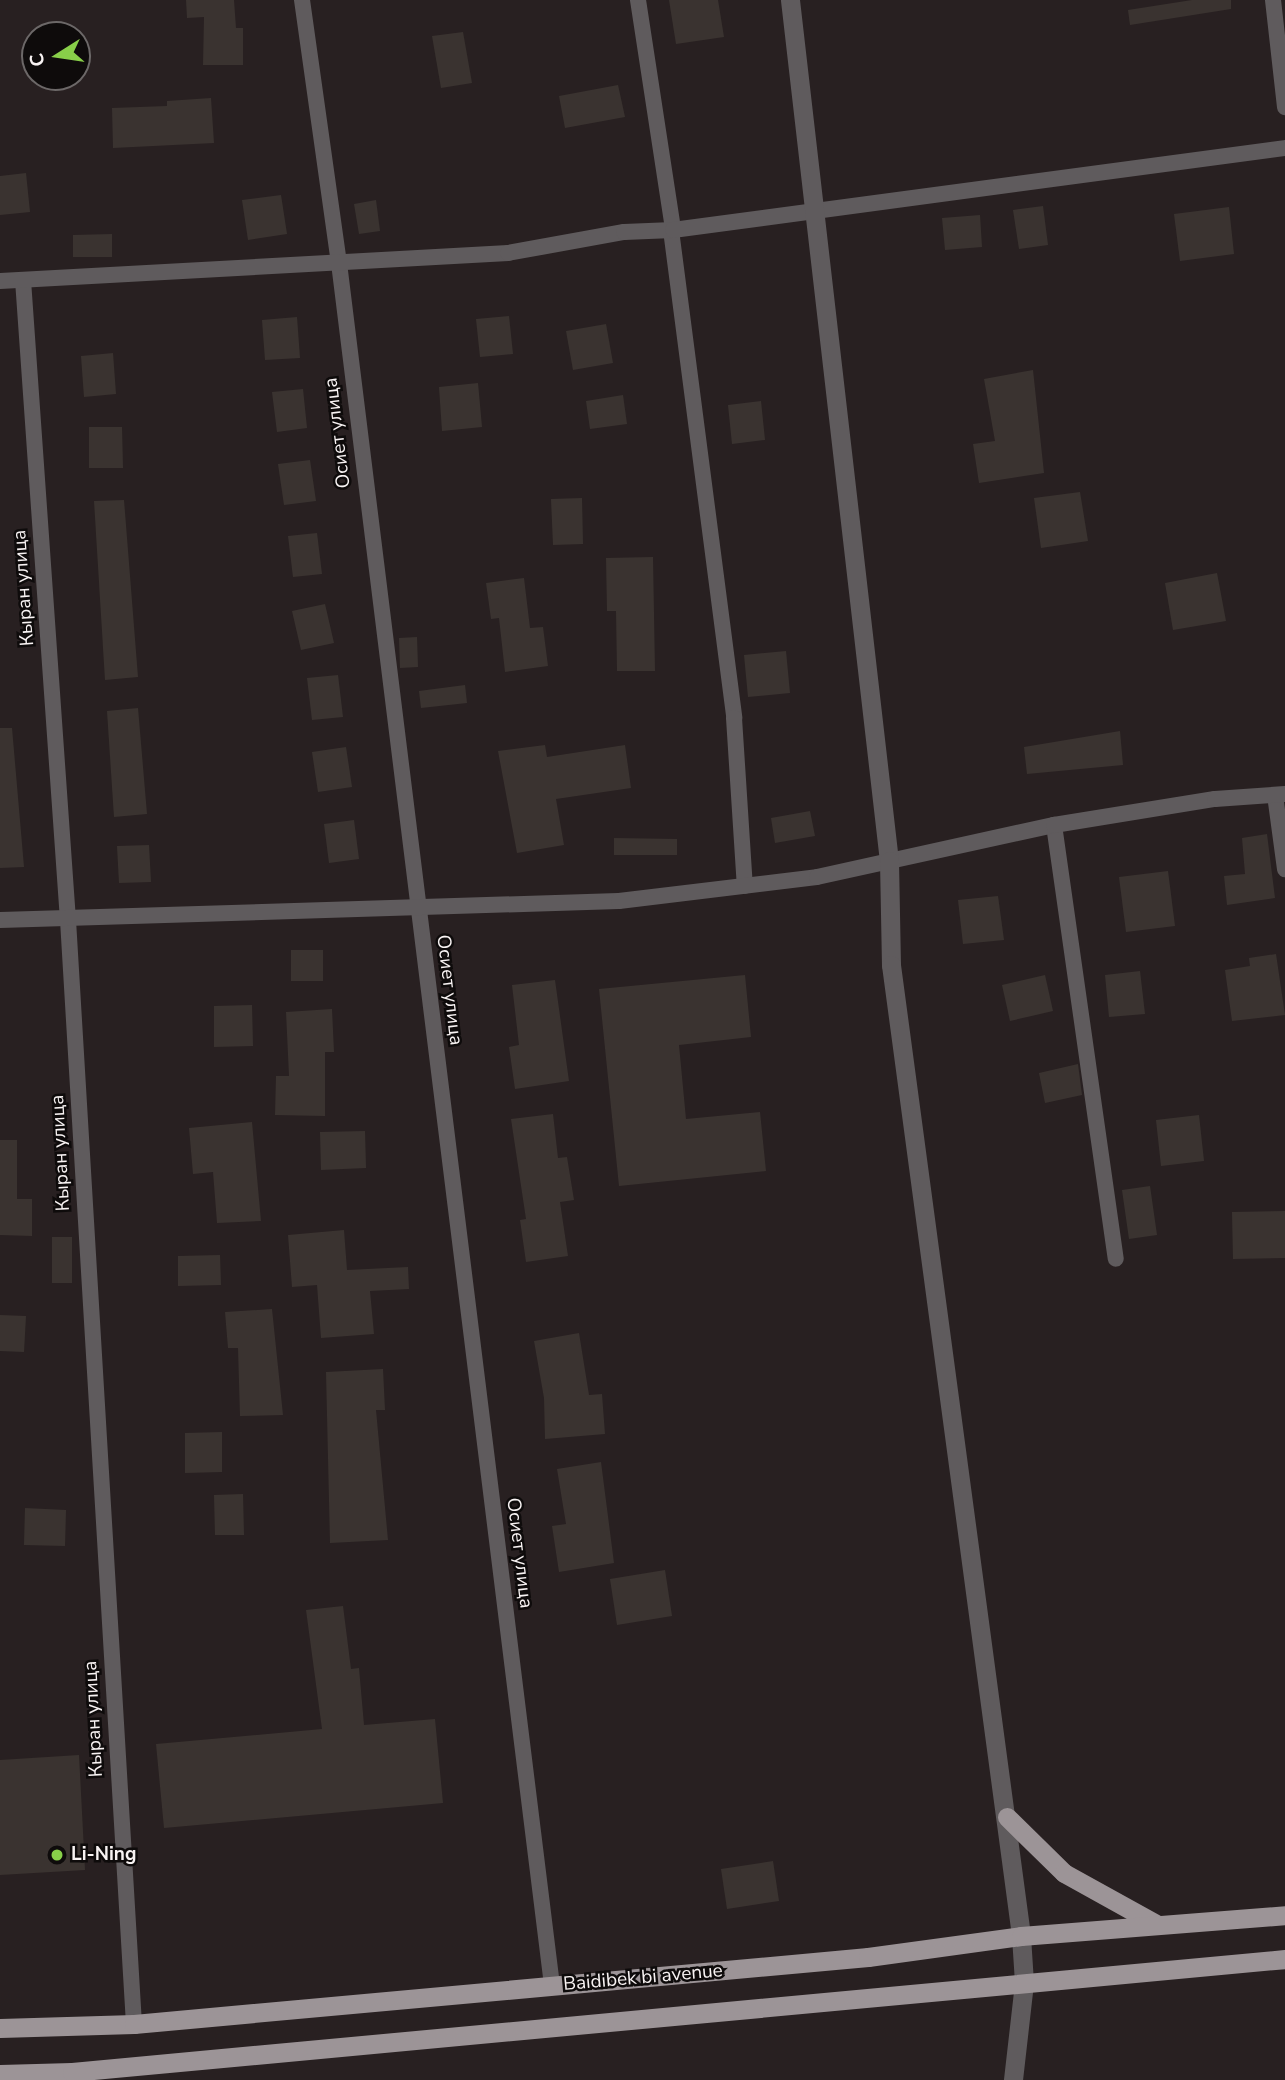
<!DOCTYPE html>
<meta charset="utf-8">
<style>
body{margin:0}
#map{position:relative;width:1285px;height:2080px;overflow:hidden;background:#282021;font-family:"Nunito Sans",sans-serif}
div>[style]{position:absolute}
.building>*{inset:0;background:#3a3330}
.minor>*{height:16px;margin:-8px;padding:0 8px;transform-origin:8px;border-radius:8px;background:#5f5b5d}
.tertiary>*{height:19px;margin:-9.5px;padding:0 9.5px;transform-origin:9.5px;border-radius:9.5px;background:#5f5b5d}
.primary>*{height:19px;margin:-9.5px;padding:0 9.5px;transform-origin:9.5px;border-radius:9.5px;background:#9c9497}
.dots>*{width:19px;height:19px;translate:-50% -50%;box-sizing:border-box;border:4px solid #0e0b0b;border-radius:50%}
span{translate:-50% -50%;white-space:nowrap;text-align:center;line-height:1.15;-webkit-text-stroke:5px #0e0b0b;paint-order:stroke}
.street-label{font-size:19px;color:#f8f3f3}
.poi-label{font-size:19px;color:#f8f3f3;font-weight:700}
.left{translate:0 -50%;text-align:left}
.north{position:absolute;left:21px;top:21px;width:70px;height:70px;box-sizing:border-box;background:#0e0b0b;border:2px solid #6c6868;border-radius:50%;rotate:258deg;font-size:19px;font-weight:700;line-height:28px;text-align:center;color:#f8f3f3}
.north::after{content:'';display:block;margin:auto;width:24px;height:32px;background:#88cf49;clip-path:polygon(50% 0,100% 100%,50% 72%,0 100%)}
</style>
<div id="map">
<div class="building">
<div style="clip-path:polygon(186px 0,234px 0,236px 28px,243px 28px,243px 65px,203px 65px,204px 17px,187px 18px)"></div>
<div style="clip-path:polygon(669px 0,718px 0,724px 37px,676px 44px)"></div>
<div style="clip-path:polygon(1192px 0,1231px 0,1231px 9px,1130px 25px,1128px 10px)"></div>
<div style="clip-path:polygon(463px 32px,472px 83px,441px 88px,432px 36px)"></div>
<div style="clip-path:polygon(618px 85px,625px 117px,565px 128px,559px 96px)"></div>
<div style="clip-path:polygon(211px 98px,214px 143px,113px 148px,112px 108px,167px 106px,167px 101px)"></div>
<div style="clip-path:polygon(26px 173px,30px 212px,0 215px,0 176px)"></div>
<div style="clip-path:polygon(281px 195px,287px 234px,248px 240px,242px 200px)"></div>
<div style="clip-path:polygon(376px 200px,380px 231px,359px 234px,354px 204px)"></div>
<div style="clip-path:polygon(1043px 206px,1048px 245px,1019px 249px,1013px 210px)"></div>
<div style="clip-path:polygon(1229px 207px,1234px 254px,1180px 261px,1174px 214px)"></div>
<div style="clip-path:polygon(980px 215px,982px 247px,945px 250px,942px 218px)"></div>
<div style="clip-path:polygon(112px 234px,112px 257px,73px 257px,73px 235px)"></div>
<div style="clip-path:polygon(509px 316px,513px 354px,480px 357px,476px 319px)"></div>
<div style="clip-path:polygon(297px 317px,300px 358px,265px 360px,262px 320px)"></div>
<div style="clip-path:polygon(606px 324px,613px 363px,573px 370px,566px 331px)"></div>
<div style="clip-path:polygon(113px 353px,116px 394px,84px 397px,81px 356px)"></div>
<div style="clip-path:polygon(1033px 370px,1044px 473px,979px 483px,973px 444px,995px 441px,984px 379px)"></div>
<div style="clip-path:polygon(478px 383px,482px 427px,442px 431px,439px 387px)"></div>
<div style="clip-path:polygon(303px 389px,307px 428px,277px 432px,272px 392px)"></div>
<div style="clip-path:polygon(623px 395px,627px 424px,590px 429px,586px 401px)"></div>
<div style="clip-path:polygon(761px 401px,765px 440px,732px 444px,728px 405px)"></div>
<div style="clip-path:polygon(89px 427px,122px 427px,123px 468px,89px 468px)"></div>
<div style="clip-path:polygon(310px 460px,316px 501px,284px 505px,278px 464px)"></div>
<div style="clip-path:polygon(1080px 492px,1088px 541px,1041px 548px,1034px 498px)"></div>
<div style="clip-path:polygon(582px 498px,583px 544px,553px 545px,551px 499px)"></div>
<div style="clip-path:polygon(124px 500px,138px 677px,105px 680px,94px 501px)"></div>
<div style="clip-path:polygon(317px 533px,322px 574px,293px 577px,288px 536px)"></div>
<div style="clip-path:polygon(653px 557px,655px 671px,617px 671px,616px 611px,607px 611px,606px 558px)"></div>
<div style="clip-path:polygon(1217px 573px,1226px 621px,1173px 630px,1165px 583px)"></div>
<div style="clip-path:polygon(524px 578px,530px 628px,543px 627px,548px 666px,505px 672px,499px 618px,491px 619px,486px 583px)"></div>
<div style="clip-path:polygon(325px 604px,334px 643px,301px 650px,292px 611px)"></div>
<div style="clip-path:polygon(417px 637px,418px 667px,400px 668px,399px 638px)"></div>
<div style="clip-path:polygon(786px 651px,790px 693px,748px 697px,744px 655px)"></div>
<div style="clip-path:polygon(338px 675px,343px 717px,312px 720px,307px 678px)"></div>
<div style="clip-path:polygon(465px 685px,467px 703px,421px 708px,419px 691px)"></div>
<div style="clip-path:polygon(138px 708px,147px 814px,114px 817px,107px 711px)"></div>
<div style="clip-path:polygon(0 728px,12px 728px,24px 867px,0 868px)"></div>
<div style="clip-path:polygon(1120px 731px,1123px 765px,1027px 774px,1024px 747px)"></div>
<div style="clip-path:polygon(545px 745px,547px 757px,625px 745px,631px 788px,556px 799px,564px 845px,517px 853px,498px 751px)"></div>
<div style="clip-path:polygon(346px 747px,352px 787px,318px 792px,312px 752px)"></div>
<div style="clip-path:polygon(810px 811px,815px 836px,775px 843px,771px 818px)"></div>
<div style="clip-path:polygon(354px 820px,359px 859px,329px 863px,324px 824px)"></div>
<div style="clip-path:polygon(1267px 834px,1275px 898px,1227px 905px,1224px 876px,1245px 874px,1242px 838px)"></div>
<div style="clip-path:polygon(614px 838px,677px 839px,677px 855px,614px 855px)"></div>
<div style="clip-path:polygon(149px 845px,151px 882px,119px 883px,117px 846px)"></div>
<div style="clip-path:polygon(1168px 871px,1175px 926px,1126px 932px,1119px 877px)"></div>
<div style="clip-path:polygon(998px 896px,1004px 940px,963px 944px,958px 900px)"></div>
<div style="clip-path:polygon(291px 950px,323px 950px,323px 981px,291px 981px)"></div>
<div style="clip-path:polygon(1276px 954px,1285px 1015px,1232px 1021px,1225px 970px,1250px 966px,1249px 958px)"></div>
<div style="clip-path:polygon(1140px 971px,1145px 1014px,1109px 1017px,1105px 975px)"></div>
<div style="clip-path:polygon(745px 975px,751px 1037px,679px 1045px,686px 1119px,760px 1112px,766px 1171px,619px 1186px,599px 989px)"></div>
<div style="clip-path:polygon(1045px 975px,1053px 1011px,1010px 1021px,1002px 985px)"></div>
<div style="clip-path:polygon(555px 980px,569px 1081px,515px 1089px,509px 1047px,519px 1045px,512px 985px)"></div>
<div style="clip-path:polygon(252px 1005px,253px 1046px,214px 1047px,214px 1006px)"></div>
<div style="clip-path:polygon(332px 1009px,334px 1052px,325px 1052px,325px 1116px,275px 1115px,276px 1076px,289px 1076px,286px 1012px)"></div>
<div style="clip-path:polygon(1078px 1064px,1082px 1095px,1045px 1103px,1039px 1073px)"></div>
<div style="clip-path:polygon(553px 1114px,558px 1158px,567px 1157px,574px 1200px,560px 1202px,568px 1256px,526px 1262px,520px 1220px,526px 1219px,511px 1119px)"></div>
<div style="clip-path:polygon(1199px 1115px,1204px 1161px,1161px 1166px,1156px 1120px)"></div>
<div style="clip-path:polygon(252px 1122px,261px 1221px,217px 1223px,213px 1172px,193px 1174px,189px 1128px)"></div>
<div style="clip-path:polygon(365px 1131px,366px 1168px,321px 1170px,320px 1132px)"></div>
<div style="clip-path:polygon(0 1140px,17px 1140px,17px 1199px,32px 1199px,32px 1236px,0 1235px)"></div>
<div style="clip-path:polygon(1150px 1186px,1157px 1235px,1129px 1239px,1122px 1190px)"></div>
<div style="clip-path:polygon(1285px 1211px,1285px 1258px,1233px 1259px,1232px 1212px)"></div>
<div style="clip-path:polygon(344px 1230px,347px 1270px,408px 1267px,409px 1289px,370px 1291px,374px 1334px,321px 1338px,317px 1285px,292px 1287px,288px 1235px)"></div>
<div style="clip-path:polygon(52px 1237px,72px 1237px,72px 1283px,52px 1283px)"></div>
<div style="clip-path:polygon(220px 1255px,221px 1285px,178px 1286px,178px 1256px)"></div>
<div style="clip-path:polygon(272px 1309px,283px 1415px,240px 1416px,238px 1348px,228px 1348px,225px 1312px)"></div>
<div style="clip-path:polygon(0 1315px,26px 1316px,24px 1352px,0 1351px)"></div>
<div style="clip-path:polygon(579px 1333px,589px 1395px,602px 1394px,605px 1434px,545px 1439px,544px 1398px,534px 1341px)"></div>
<div style="clip-path:polygon(383px 1369px,385px 1410px,376px 1410px,388px 1540px,330px 1543px,326px 1372px)"></div>
<div style="clip-path:polygon(222px 1432px,222px 1472px,185px 1473px,185px 1433px)"></div>
<div style="clip-path:polygon(601px 1462px,614px 1563px,559px 1572px,552px 1526px,566px 1524px,557px 1469px)"></div>
<div style="clip-path:polygon(243px 1494px,244px 1535px,215px 1535px,214px 1495px)"></div>
<div style="clip-path:polygon(25px 1508px,66px 1510px,65px 1546px,24px 1545px)"></div>
<div style="clip-path:polygon(665px 1570px,672px 1616px,617px 1625px,610px 1579px)"></div>
<div style="clip-path:polygon(343px 1606px,351px 1669px,359px 1668px,364px 1725px,435px 1719px,443px 1803px,164px 1828px,156px 1744px,322px 1729px,306px 1610px)"></div>
<div style="clip-path:polygon(79px 1755px,85px 1870px,0 1875px,0 1760px)"></div>
<div style="clip-path:polygon(773px 1861px,779px 1901px,727px 1909px,721px 1869px)"></div>
</div>
<div class="minor">
<div style="left:302px;top:0;width:266px;rotate:82deg"></div>
<div style="left:339px;top:263px;width:1736px;rotate:82.95deg"></div>
<div style="left:638px;top:0;width:233px;rotate:81.3deg"></div>
<div style="left:1273px;top:0;width:108px;rotate:83.6deg"></div>
<div style="left:671px;top:230px;width:492px;rotate:82.6deg"></div>
<div style="left:734px;top:718px;width:168px;rotate:86.3deg"></div>
<div style="left:23px;top:280px;width:642px;rotate:85.98deg"></div>
<div style="left:68px;top:920px;width:1106px;rotate:86.58deg"></div>
<div style="left:0;top:281px;width:509px;rotate:-3.15deg"></div>
<div style="left:508px;top:253px;width:118px;rotate:-10.3deg"></div>
<div style="left:624px;top:232px;width:49px;rotate:-2.3deg"></div>
<div style="left:673px;top:230px;width:617px;rotate:-7.63deg"></div>
<div style="left:1275px;top:795px;width:75px;rotate:82.3deg"></div>
<div style="left:1054px;top:825px;width:438px;rotate:81.9deg"></div>
<div style="left:0;top:920px;width:619px;rotate:-1.76deg"></div>
<div style="left:619px;top:901px;width:199px;rotate:-6.9deg"></div>
<div style="left:817px;top:877px;width:243px;rotate:-12.4deg"></div>
<div style="left:1054px;top:825px;width:163px;rotate:-9.2deg"></div>
<div style="left:1215px;top:799px;width:70px;rotate:-4.1deg"></div>
</div>
<div class="tertiary">
<div style="left:790px;top:0;width:867px;rotate:83.44deg"></div>
<div style="left:889px;top:861px;width:104px;rotate:88.9deg"></div>
<div style="left:891px;top:965px;width:980px;rotate:82.37deg"></div>
<div style="left:1021px;top:1936px;width:47px;rotate:86.3deg"></div>
<div style="left:1024px;top:1983px;width:98px;rotate:96.5deg"></div>
</div>
<div class="primary">
<div style="left:1007px;top:1817px;width:80px;rotate:44.5deg"></div>
<div style="left:1064px;top:1873px;width:105px;rotate:29deg"></div>
<div style="left:0;top:2028px;width:134px;rotate:-1.7deg"></div>
<div style="left:134px;top:2024px;width:737px;rotate:-5.22deg"></div>
<div style="left:868px;top:1957px;width:154px;rotate:-7.8deg"></div>
<div style="left:1021px;top:1936px;width:265px;rotate:-4.5deg"></div>
<div style="left:0;top:2074px;width:72px;rotate:-1.6deg"></div>
<div style="left:72px;top:2072px;width:1218px;rotate:-5.32deg"></div>
</div>
<div class="dots">
<div style="left:57px;top:1855px;background:#88cf49"></div>
</div>
<div class="street-label">
<span style="left:338px;top:433px;rotate:-97deg">Осиет улица</span>
<span style="left:24px;top:588px;rotate:-94deg">Кыран улица</span>
<span style="left:449px;top:990px;rotate:83deg">Осиет улица</span>
<span style="left:61px;top:1153px;rotate:-93deg">Кыран улица</span>
<span style="left:519px;top:1553px;rotate:83deg">Осиет улица</span>
<span style="left:94px;top:1719px;rotate:-93deg">Кыран улица</span>
<span style="left:643px;top:1978px;rotate:-5deg">Baidibek bi avenue</span>
</div>
<div class="poi-label">
<span class="left" style="left:71px;top:1855px">Li-Ning</span>
</div>
<div class="north">С</div>
</div>
